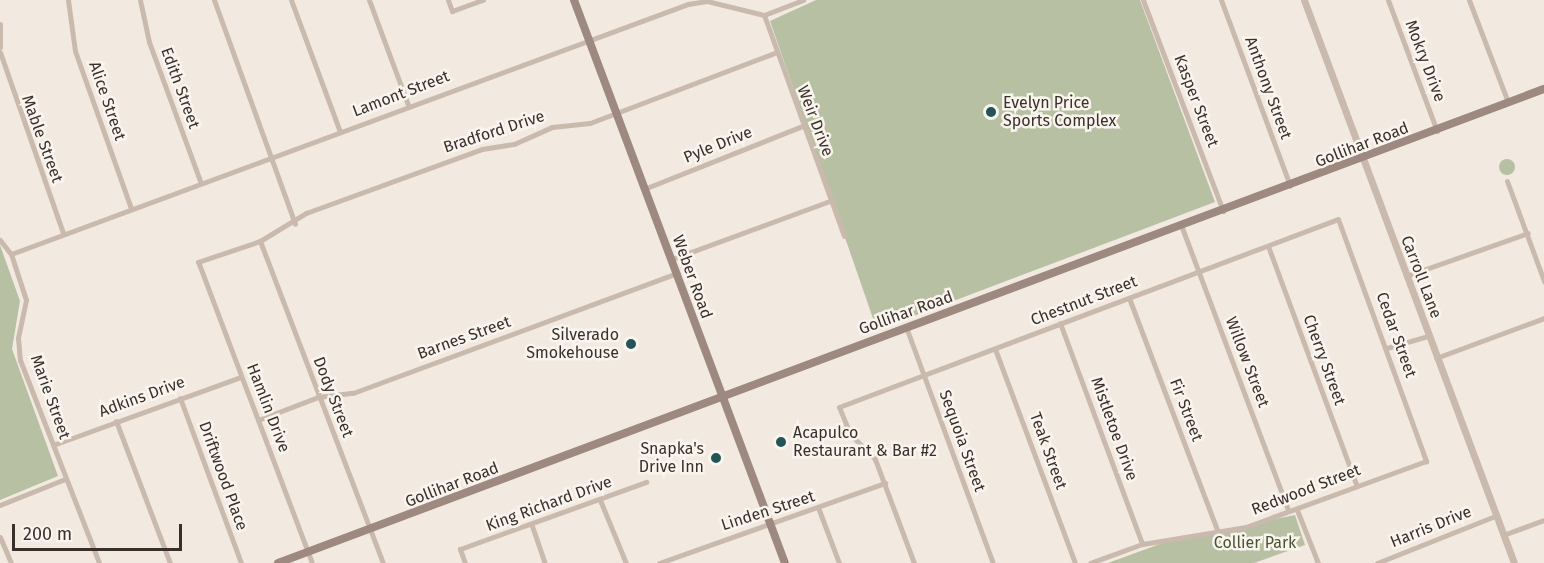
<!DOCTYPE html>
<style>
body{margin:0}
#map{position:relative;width:1544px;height:563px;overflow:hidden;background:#f2eae1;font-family:"Fira Sans",sans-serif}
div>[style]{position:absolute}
.green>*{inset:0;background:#b7c0a2}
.round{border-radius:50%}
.minor>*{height:5px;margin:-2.5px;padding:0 2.5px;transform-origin:2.5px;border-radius:2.5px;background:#cabaad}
.tertiary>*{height:7px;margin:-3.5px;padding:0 3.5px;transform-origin:3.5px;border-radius:3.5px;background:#cabaad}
.secondary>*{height:8px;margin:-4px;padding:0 4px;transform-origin:4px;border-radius:4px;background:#9d897f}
.dots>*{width:16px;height:16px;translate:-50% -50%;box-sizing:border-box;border:3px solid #faf4ee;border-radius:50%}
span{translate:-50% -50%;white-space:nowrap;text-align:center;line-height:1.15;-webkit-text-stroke:5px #faf4ee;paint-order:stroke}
.street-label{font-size:16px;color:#392f2b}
.poi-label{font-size:16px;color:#392f2b}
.left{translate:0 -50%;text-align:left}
.right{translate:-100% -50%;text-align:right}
.park-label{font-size:16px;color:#495531}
.scale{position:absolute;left:12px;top:524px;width:170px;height:27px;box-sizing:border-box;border:3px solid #392f2b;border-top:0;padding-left:8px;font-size:18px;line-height:21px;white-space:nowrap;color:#392f2b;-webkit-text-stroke:4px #faf4ee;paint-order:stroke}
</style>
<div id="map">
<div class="green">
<div style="clip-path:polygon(816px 0,1140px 0,1215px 202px,877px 330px,770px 21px)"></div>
<div class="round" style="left:1499px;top:159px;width:16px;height:16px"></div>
<div style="clip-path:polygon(0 245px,20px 301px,12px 349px,58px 476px,0 500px)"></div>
<div style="clip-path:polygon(1295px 515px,1305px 545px,1254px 563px,1108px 563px,1160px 544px)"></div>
</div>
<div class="minor">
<div style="left:68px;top:0;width:51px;rotate:82.2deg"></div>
<div style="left:75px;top:51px;width:167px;rotate:70.4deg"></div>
<div style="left:140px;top:0;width:43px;rotate:77.9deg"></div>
<div style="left:149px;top:42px;width:150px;rotate:69.8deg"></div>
<div style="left:214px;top:0;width:238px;rotate:70.1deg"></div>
<div style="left:291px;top:0;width:141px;rotate:69.6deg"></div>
<div style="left:369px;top:0;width:112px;rotate:69.6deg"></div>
<div style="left:448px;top:0;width:12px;rotate:70deg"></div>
<div style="left:452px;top:11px;width:33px;rotate:-20deg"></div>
<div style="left:1143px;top:0;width:226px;rotate:69.2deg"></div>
<div style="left:1221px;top:0;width:198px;rotate:69.6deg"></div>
<div style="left:1388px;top:0;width:140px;rotate:69.5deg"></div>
<div style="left:1469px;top:0;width:109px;rotate:69.1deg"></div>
<div style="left:764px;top:15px;width:235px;rotate:70.1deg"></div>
<div style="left:0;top:24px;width:23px;rotate:90deg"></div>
<div style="left:0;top:52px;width:192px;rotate:70.8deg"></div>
<div style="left:1507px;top:181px;width:107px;rotate:69.7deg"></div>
<div style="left:644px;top:189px;width:170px;rotate:-21.7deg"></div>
<div style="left:1181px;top:225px;width:304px;rotate:69.4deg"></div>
<div style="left:0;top:240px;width:18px;rotate:52deg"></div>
<div style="left:11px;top:254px;width:48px;rotate:71.9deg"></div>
<div style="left:26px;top:300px;width:39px;rotate:102deg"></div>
<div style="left:18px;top:338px;width:22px;rotate:85deg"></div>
<div style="left:20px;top:360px;width:218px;rotate:68.7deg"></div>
<div style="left:260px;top:241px;width:345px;rotate:69.1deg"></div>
<div style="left:1268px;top:246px;width:254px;rotate:69.7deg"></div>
<div style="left:11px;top:254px;width:722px;rotate:-20.27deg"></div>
<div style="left:688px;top:4px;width:19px;rotate:-9deg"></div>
<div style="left:707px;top:1px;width:59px;rotate:13.8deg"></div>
<div style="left:764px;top:15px;width:42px;rotate:-21deg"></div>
<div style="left:672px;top:259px;width:168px;rotate:-20.2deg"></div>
<div style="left:1406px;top:276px;width:129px;rotate:-19.4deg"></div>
<div style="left:1129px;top:298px;width:250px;rotate:69.2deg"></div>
<div style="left:1060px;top:323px;width:236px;rotate:69.6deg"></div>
<div style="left:906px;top:327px;width:252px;rotate:69.8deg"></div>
<div style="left:1387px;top:348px;width:43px;rotate:-16.3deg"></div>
<div style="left:995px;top:349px;width:228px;rotate:69.5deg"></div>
<div style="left:1436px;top:358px;width:115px;rotate:-20.3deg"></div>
<div style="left:180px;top:398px;width:176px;rotate:69.7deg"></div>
<div style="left:258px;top:420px;width:64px;rotate:-21deg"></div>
<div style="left:318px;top:397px;width:35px;rotate:-7deg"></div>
<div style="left:353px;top:393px;width:346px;rotate:-20.3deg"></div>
<div style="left:116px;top:421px;width:152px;rotate:69.2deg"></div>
<div style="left:53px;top:445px;width:200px;rotate:-19.9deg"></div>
<div style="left:600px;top:500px;width:68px;rotate:67.6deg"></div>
<div style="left:0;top:505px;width:70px;rotate:-21.8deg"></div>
<div style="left:819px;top:510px;width:57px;rotate:69.3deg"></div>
<div style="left:1297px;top:510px;width:57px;rotate:68.4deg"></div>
<div style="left:532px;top:526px;width:39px;rotate:71deg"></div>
<div style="left:1503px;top:535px;width:44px;rotate:-20.1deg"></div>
<div style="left:0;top:537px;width:28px;rotate:67deg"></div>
<div style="left:312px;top:563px;width:322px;rotate:-110.7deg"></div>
<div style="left:198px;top:262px;width:65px;rotate:-18.7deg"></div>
<div style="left:260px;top:241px;width:54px;rotate:-31.3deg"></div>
<div style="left:306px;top:213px;width:187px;rotate:-20deg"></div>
<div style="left:482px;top:149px;width:32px;rotate:-9deg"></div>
<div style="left:514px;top:144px;width:42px;rotate:-24.1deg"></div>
<div style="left:552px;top:127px;width:38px;rotate:-6deg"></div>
<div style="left:590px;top:123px;width:197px;rotate:-20.8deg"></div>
<div style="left:465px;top:563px;width:15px;rotate:-110deg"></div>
<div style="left:460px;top:549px;width:198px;rotate:-19.8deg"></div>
<div style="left:659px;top:563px;width:240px;rotate:-19.5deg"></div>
<div style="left:914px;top:563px;width:111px;rotate:-110.6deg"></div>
<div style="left:875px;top:459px;width:35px;rotate:-135deg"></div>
<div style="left:850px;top:434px;width:29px;rotate:-112deg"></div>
<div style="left:839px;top:407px;width:533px;rotate:-20.64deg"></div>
<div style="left:1338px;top:219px;width:258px;rotate:70deg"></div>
<div style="left:1426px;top:461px;width:192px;rotate:159.9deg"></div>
<div style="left:1246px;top:527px;width:105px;rotate:170.7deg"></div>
<div style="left:1142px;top:544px;width:55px;rotate:159.9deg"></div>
<div style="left:1377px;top:563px;width:127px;rotate:-21.7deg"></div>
</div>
<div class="tertiary">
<div style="left:1304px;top:0;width:601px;rotate:69.54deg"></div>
</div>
<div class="secondary">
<div style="left:574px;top:0;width:601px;rotate:69.46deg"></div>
<div style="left:278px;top:563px;width:1352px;rotate:-20.53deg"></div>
</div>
<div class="dots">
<div style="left:991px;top:112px;background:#235558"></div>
<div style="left:631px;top:344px;background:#235558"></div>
<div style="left:781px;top:442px;background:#235558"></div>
<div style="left:716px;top:458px;background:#235558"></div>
</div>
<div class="street-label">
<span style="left:1425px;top:61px;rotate:69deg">Mokry Drive</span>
<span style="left:180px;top:88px;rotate:70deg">Edith Street</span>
<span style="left:1268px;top:88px;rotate:70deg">Anthony Street</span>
<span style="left:401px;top:94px;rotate:-21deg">Lamont Street</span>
<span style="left:107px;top:101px;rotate:71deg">Alice Street</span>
<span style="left:1196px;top:101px;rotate:69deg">Kasper Street</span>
<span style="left:815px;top:121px;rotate:69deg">Weir Drive</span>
<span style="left:494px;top:132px;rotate:-18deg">Bradford Drive</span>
<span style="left:42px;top:139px;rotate:70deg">Mable Street</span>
<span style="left:718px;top:145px;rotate:-22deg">Pyle Drive</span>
<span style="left:1362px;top:145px;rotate:-21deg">Gollihar Road</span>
<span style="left:692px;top:277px;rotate:70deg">Weber Road</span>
<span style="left:1421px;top:277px;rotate:69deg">Carroll Lane</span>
<span style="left:1084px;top:301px;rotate:-21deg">Chestnut Street</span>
<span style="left:906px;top:313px;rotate:-20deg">Gollihar Road</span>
<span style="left:1396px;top:335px;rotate:70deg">Cedar Street</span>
<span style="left:464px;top:338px;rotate:-20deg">Barnes Street</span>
<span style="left:1324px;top:360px;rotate:70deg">Cherry Street</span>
<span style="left:1247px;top:362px;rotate:69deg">Willow Street</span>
<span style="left:50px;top:397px;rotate:70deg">Marie Street</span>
<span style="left:142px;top:397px;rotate:-20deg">Adkins Drive</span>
<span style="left:333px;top:397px;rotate:69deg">Dody Street</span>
<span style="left:268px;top:408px;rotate:69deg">Hamlin Drive</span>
<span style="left:1186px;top:410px;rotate:69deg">Fir Street</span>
<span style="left:1114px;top:429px;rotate:70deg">Mistletoe Drive</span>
<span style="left:962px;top:441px;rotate:70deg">Sequoia Street</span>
<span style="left:1048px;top:451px;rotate:70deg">Teak Street</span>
<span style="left:223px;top:476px;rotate:70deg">Driftwood Place</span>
<span style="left:452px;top:485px;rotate:-21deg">Gollihar Road</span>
<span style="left:1306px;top:490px;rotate:-21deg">Redwood Street</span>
<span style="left:549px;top:504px;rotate:-20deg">King Richard Drive</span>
<span style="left:768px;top:511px;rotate:-18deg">Linden Street</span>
<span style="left:1431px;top:527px;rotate:-22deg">Harris Drive</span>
</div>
<div class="poi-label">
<span class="left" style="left:1003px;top:112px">Evelyn Price<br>Sports Complex</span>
<span class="right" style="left:619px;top:344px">Silverado<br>Smokehouse</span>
<span class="left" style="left:793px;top:442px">Acapulco<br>Restaurant &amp; Bar #2</span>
<span class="right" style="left:704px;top:458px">Snapka's<br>Drive Inn</span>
</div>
<div class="park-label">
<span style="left:1255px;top:543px">Collier Park</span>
</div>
<div class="scale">200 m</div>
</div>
